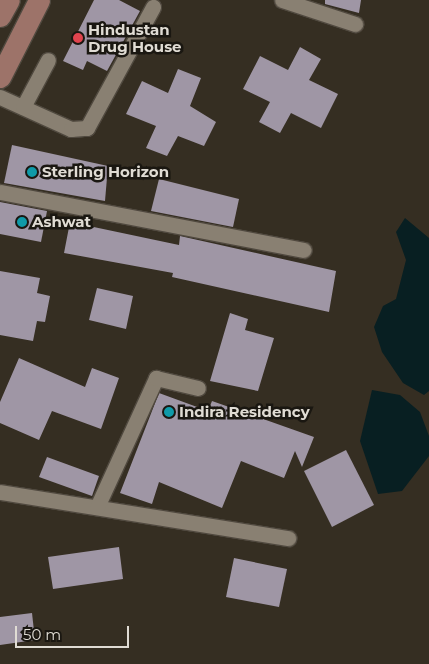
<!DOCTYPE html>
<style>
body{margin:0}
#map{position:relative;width:429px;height:664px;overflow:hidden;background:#352e22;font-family:Montserrat,sans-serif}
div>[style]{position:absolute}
.water>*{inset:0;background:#081f22}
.building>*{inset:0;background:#9f96a5}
.roads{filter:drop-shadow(1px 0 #50493f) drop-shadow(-1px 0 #50493f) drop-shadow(0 1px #50493f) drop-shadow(0 -1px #50493f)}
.minor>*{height:15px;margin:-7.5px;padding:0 7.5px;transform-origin:7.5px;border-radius:7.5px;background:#898072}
.secondary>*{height:21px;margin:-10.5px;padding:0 10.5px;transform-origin:10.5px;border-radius:10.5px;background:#9d7369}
.dots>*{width:14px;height:14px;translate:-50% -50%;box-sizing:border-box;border:2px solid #1a1711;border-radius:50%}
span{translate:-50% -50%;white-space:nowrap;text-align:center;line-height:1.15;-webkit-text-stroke:5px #1a1711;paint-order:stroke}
.poi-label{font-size:15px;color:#e0dcd4;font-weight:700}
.left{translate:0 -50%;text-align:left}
.scale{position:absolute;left:15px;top:626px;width:114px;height:22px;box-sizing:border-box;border:2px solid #e0dcd4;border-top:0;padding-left:6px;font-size:15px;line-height:18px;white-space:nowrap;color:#e0dcd4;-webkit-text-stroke:4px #1a1711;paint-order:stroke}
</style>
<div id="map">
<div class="water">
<div style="clip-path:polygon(405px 218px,429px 238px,429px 391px,424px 395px,403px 383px,382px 352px,374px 327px,383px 306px,396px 299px,406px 260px,396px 232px)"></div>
<div style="clip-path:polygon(372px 390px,400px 395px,420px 412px,429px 436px,429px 456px,402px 491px,378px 494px,360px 441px)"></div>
</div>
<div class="building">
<div style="clip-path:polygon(94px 0,119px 0,140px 11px,107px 71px,87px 61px,83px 70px,63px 61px)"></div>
<div style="clip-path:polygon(325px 0,361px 0,359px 13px,325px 4px)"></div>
<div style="clip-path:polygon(300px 47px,321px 59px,309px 80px,338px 94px,321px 128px,291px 113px,280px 133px,259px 122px,270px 102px,243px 89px,260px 56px,288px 70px)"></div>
<div style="clip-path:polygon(178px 69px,201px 78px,190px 106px,216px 122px,204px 146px,178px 136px,167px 156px,146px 148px,156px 126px,126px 114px,142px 81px,168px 93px)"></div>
<div style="clip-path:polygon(12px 145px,108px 166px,105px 201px,4px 183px)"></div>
<div style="clip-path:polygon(159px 179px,239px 199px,233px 227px,151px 211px)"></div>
<div style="clip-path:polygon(0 202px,47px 211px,41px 242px,0 234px)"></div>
<div style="clip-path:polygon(70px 222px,179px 245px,180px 236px,336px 271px,329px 312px,172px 277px,173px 273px,64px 253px)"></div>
<div style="clip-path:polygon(0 271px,40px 278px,37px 293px,50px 296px,45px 322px,37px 321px,33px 341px,0 335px)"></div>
<div style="clip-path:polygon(97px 288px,133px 296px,126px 329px,89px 320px)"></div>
<div style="clip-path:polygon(230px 313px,248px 319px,245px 330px,274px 338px,258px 391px,210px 381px)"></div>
<div style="clip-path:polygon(19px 358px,85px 387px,92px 368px,119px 378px,101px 429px,52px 411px,39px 440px,0 423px,0 402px)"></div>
<div style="clip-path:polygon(159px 393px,208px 411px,212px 401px,314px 437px,302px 467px,295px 451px,284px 478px,241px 461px,222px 508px,159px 482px,152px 504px,120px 493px)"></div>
<div style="clip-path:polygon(346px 450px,374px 505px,332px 527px,304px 471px)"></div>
<div style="clip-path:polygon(47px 457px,99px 476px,92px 496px,39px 477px)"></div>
<div style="clip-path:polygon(119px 547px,123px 579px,53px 589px,48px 557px)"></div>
<div style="clip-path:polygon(234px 558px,287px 569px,279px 607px,226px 597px)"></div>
<div style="clip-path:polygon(32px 613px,35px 640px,0 645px,0 617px)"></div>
</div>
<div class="roads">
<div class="minor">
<div style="left:282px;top:0;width:77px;rotate:18.2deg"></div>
<div style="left:0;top:97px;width:78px;rotate:24.3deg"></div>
<div style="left:71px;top:129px;width:16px;rotate:-4deg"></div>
<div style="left:87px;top:128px;width:138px;rotate:-61.4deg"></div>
<div style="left:23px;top:107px;width:53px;rotate:-62deg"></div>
<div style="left:0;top:192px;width:309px;rotate:10.8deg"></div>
<div style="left:0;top:492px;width:292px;rotate:9.1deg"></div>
<div style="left:97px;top:507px;width:142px;rotate:-65.4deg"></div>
<div style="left:156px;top:378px;width:43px;rotate:13.4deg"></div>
</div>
<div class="secondary">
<div style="left:0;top:16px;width:18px;rotate:-61deg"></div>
<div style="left:0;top:77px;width:86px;rotate:-63.1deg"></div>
</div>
</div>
<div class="dots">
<div style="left:78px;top:38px;background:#e0444e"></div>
<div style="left:32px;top:172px;background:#0f9aa8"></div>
<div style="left:22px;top:222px;background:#0f9aa8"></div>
<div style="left:169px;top:412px;background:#0f9aa8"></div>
</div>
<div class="poi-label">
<span class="left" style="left:88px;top:38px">Hindustan<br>Drug House</span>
<span class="left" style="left:42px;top:172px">Sterling Horizon</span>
<span class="left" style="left:32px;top:222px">Ashwat</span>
<span class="left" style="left:179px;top:412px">Indira Residency</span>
</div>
<div class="scale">50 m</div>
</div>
